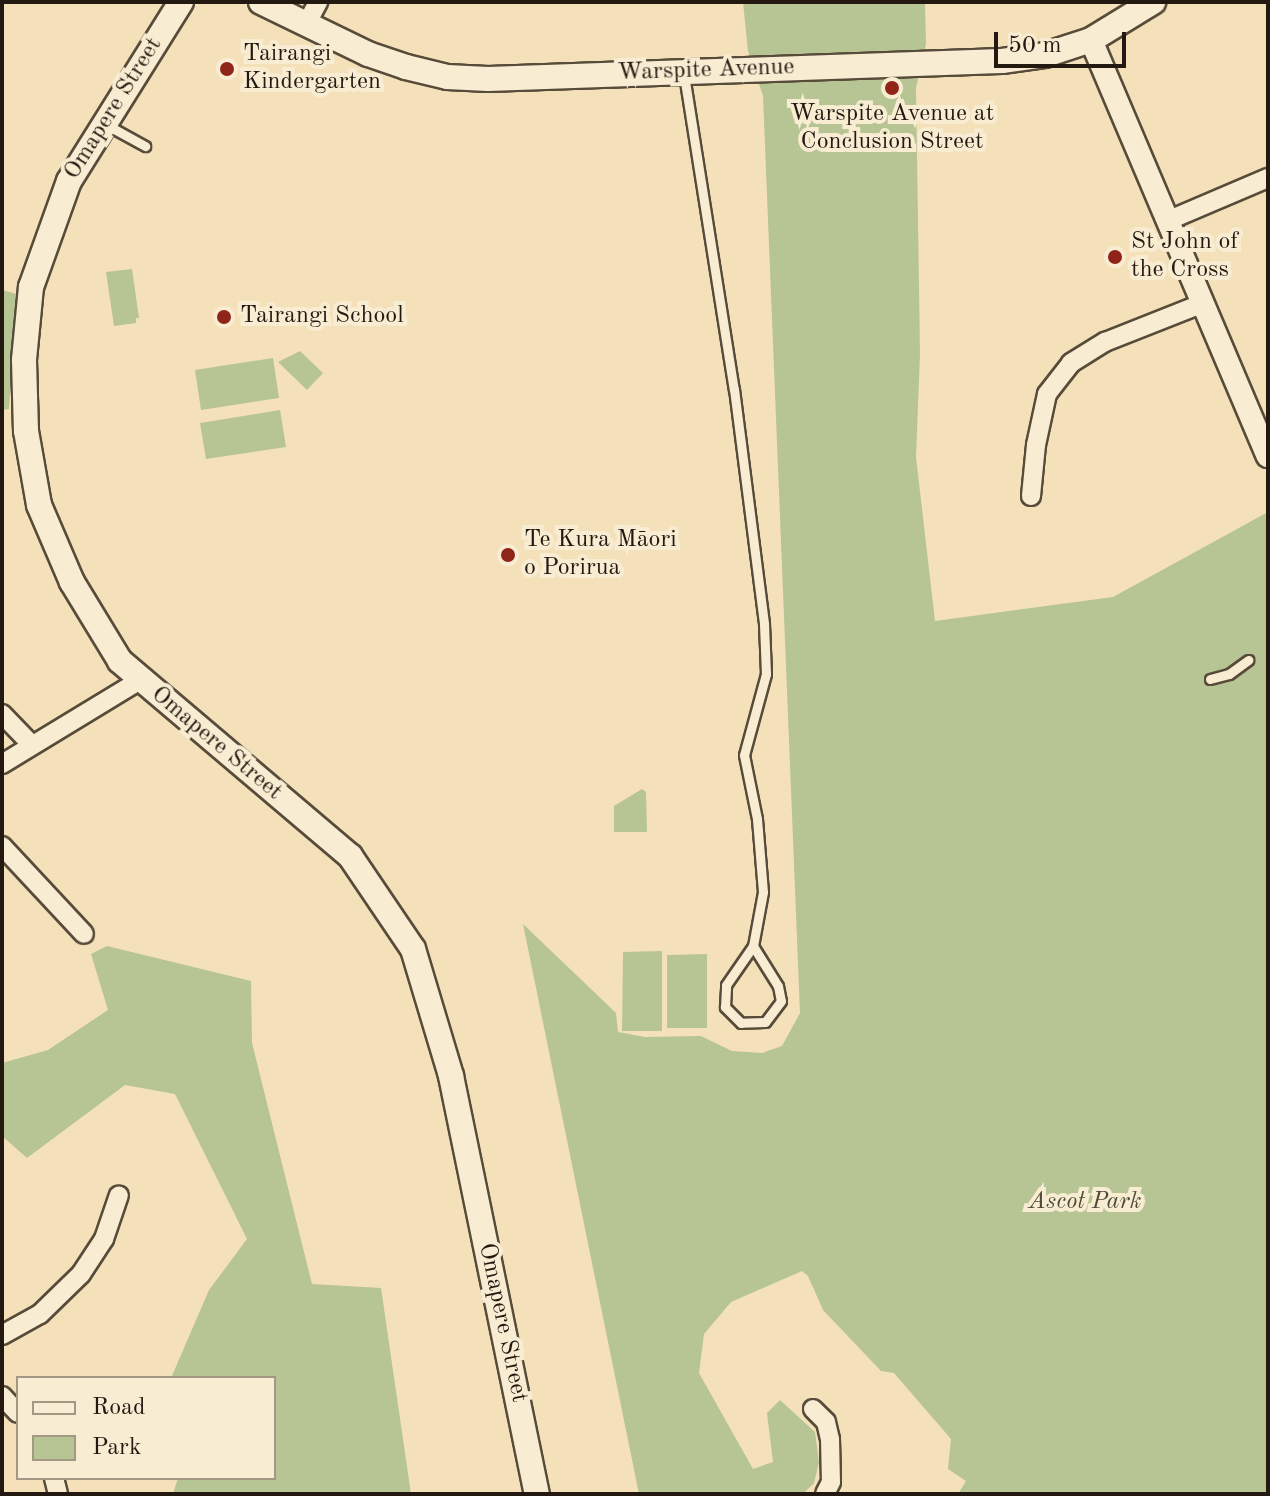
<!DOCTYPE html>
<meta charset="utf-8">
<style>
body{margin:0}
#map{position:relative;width:1270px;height:1496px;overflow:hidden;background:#f4e1ba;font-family:"Old Standard TT",serif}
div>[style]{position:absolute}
.green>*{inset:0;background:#b7c493}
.roads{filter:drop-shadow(2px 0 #574b3a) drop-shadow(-2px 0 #574b3a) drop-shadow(0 2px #574b3a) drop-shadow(0 -2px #574b3a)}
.service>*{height:9px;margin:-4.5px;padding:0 4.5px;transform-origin:4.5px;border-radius:4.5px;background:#f8ecd2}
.minor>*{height:18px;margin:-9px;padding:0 9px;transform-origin:9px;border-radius:9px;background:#f8ecd2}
.tertiary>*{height:22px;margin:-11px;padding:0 11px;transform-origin:11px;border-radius:11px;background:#f8ecd2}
.secondary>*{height:24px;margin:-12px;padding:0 12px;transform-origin:12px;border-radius:12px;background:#f8ecd2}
.dots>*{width:22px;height:22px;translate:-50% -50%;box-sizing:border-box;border:4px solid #f8ecd2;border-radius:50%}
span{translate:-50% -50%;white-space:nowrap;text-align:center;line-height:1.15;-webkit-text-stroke:8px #f8ecd2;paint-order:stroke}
.poi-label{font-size:24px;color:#231910}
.left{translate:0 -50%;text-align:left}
.street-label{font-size:24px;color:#231910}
.park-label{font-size:24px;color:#4f4c37;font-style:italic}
.frame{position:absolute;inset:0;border:4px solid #231910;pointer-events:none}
.legend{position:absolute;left:16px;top:1376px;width:260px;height:104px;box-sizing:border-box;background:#f8ecd2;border:2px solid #a39884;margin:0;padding:10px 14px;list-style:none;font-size:24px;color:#231910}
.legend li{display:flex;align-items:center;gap:16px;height:40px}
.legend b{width:40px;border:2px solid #a39884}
.scale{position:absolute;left:994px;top:32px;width:132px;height:36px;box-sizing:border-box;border:4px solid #231910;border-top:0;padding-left:10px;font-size:24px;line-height:28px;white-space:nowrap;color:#231910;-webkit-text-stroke:6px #f8ecd2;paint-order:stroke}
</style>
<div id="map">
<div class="green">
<div style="clip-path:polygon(743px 2px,925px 2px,926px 44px,916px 88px,920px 354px,916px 457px,935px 621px,1113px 597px,1268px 512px,1268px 1494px,958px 1494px,966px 1481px,948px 1469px,951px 1439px,894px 1373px,881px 1371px,823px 1310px,808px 1276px,802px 1271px,731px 1302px,704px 1334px,699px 1373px,753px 1469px,773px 1462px,767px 1413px,780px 1400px,815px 1432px,819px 1462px,814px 1483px,803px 1494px,639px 1494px,523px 924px,616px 1013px,618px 1032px,645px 1037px,701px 1036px,732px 1051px,762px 1053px,782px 1046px,800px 1013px,763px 96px,748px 51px)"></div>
<div style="clip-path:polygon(132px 269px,139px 318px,136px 318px,136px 323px,114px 326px,106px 272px)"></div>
<div style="clip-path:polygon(2px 290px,17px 294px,9px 409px,2px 410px)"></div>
<div style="clip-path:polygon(300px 351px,323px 373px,307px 390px,278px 362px)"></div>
<div style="clip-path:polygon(273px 358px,279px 398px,201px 410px,195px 370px)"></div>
<div style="clip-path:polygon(280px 410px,286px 447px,206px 459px,200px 423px)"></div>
<div style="clip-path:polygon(642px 789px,646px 792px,647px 832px,614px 832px,614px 806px)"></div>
<div style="clip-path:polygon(107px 946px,251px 981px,252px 1043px,312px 1284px,381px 1288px,411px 1494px,173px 1494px,178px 1478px,274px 1478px,274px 1378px,171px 1378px,209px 1290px,247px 1239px,175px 1094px,125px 1085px,27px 1158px,2px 1136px,2px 1063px,48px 1050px,108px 1010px,91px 954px)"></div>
<div style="clip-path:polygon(662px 951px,662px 1031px,622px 1031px,623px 952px)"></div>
<div style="clip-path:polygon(707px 954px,707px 1028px,667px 1028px,667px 955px)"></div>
</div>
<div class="roads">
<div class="service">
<div style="left:684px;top:75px;width:318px;rotate:81deg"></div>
<div style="left:734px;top:389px;width:237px;rotate:82.7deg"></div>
<div style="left:764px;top:624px;width:50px;rotate:87.7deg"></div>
<div style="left:766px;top:674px;width:84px;rotate:105.2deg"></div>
<div style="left:744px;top:755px;width:65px;rotate:78.5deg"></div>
<div style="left:757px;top:819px;width:73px;rotate:85.3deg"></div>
<div style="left:763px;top:892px;width:55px;rotate:100.5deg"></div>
<div style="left:753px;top:946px;width:47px;rotate:58deg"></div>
<div style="left:778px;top:986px;width:15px;rotate:79deg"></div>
<div style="left:781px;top:1001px;width:26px;rotate:127deg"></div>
<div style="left:765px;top:1022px;width:24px;rotate:178deg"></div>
<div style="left:741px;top:1023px;width:23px;rotate:-135deg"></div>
<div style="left:725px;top:1007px;width:22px;rotate:-87deg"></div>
<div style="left:726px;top:985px;width:47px;rotate:-55.3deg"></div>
<div style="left:105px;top:124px;width:46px;rotate:28.8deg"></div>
<div style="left:1210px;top:679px;width:20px;rotate:-15deg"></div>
<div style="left:1229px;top:674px;width:24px;rotate:-36deg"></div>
</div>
<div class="minor">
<div style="left:307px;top:23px;width:24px;rotate:-62deg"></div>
<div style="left:1167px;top:221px;width:110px;rotate:-23.1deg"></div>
<div style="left:1031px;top:496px;width:51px;rotate:-84.4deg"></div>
<div style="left:1036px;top:445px;width:52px;rotate:-77.8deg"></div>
<div style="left:1047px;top:394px;width:39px;rotate:-52deg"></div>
<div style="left:1071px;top:363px;width:40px;rotate:-32deg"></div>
<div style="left:1105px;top:342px;width:103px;rotate:-21.6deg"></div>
<div style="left:2px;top:714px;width:42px;rotate:46deg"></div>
<div style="left:2px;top:764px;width:162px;rotate:-31.3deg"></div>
<div style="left:2px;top:846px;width:120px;rotate:47deg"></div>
<div style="left:2px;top:1335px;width:43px;rotate:-28.9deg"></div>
<div style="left:40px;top:1314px;width:57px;rotate:-44.3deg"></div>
<div style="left:81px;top:1274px;width:42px;rotate:-56.7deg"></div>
<div style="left:104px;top:1239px;width:46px;rotate:-71.2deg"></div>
<div style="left:2px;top:1396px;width:23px;rotate:47deg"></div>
<div style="left:813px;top:1409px;width:18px;rotate:45deg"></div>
<div style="left:826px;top:1422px;width:17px;rotate:77deg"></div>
<div style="left:830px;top:1439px;width:43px;rotate:88.7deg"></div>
<div style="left:831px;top:1482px;width:13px;rotate:117deg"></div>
<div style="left:54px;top:1478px;width:16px;rotate:76deg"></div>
</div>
<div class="tertiary">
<div style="left:1091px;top:40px;width:452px;rotate:67deg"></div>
</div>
<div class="secondary">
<div style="left:181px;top:2px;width:211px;rotate:122deg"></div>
<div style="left:69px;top:181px;width:113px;rotate:109.7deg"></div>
<div style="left:31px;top:287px;width:73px;rotate:95.5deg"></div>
<div style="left:24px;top:360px;width:71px;rotate:88.4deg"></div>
<div style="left:26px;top:431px;width:75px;rotate:80deg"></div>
<div style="left:39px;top:505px;width:84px;rotate:66.8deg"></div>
<div style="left:72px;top:582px;width:92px;rotate:58.7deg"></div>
<div style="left:120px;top:661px;width:302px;rotate:40.3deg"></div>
<div style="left:350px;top:856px;width:112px;rotate:55.9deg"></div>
<div style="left:413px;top:949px;width:133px;rotate:73.3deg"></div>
<div style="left:451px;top:1076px;width:427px;rotate:78.4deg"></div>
<div style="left:261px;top:2px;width:119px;rotate:25.9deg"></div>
<div style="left:368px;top:54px;width:40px;rotate:18.9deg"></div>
<div style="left:406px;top:67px;width:42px;rotate:13.7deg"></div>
<div style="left:447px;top:77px;width:41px;rotate:2.8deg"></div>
<div style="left:488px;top:79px;width:514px;rotate:-2.01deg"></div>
<div style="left:1002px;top:61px;width:43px;rotate:-7.9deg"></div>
<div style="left:1045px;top:55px;width:48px;rotate:-18.1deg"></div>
<div style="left:1091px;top:40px;width:73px;rotate:-31.5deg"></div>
</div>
</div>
<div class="dots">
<div style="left:227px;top:69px;background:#8f2418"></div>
<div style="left:892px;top:88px;background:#8f2418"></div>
<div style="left:1115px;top:257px;background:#8f2418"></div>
<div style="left:224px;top:317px;background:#8f2418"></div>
<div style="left:508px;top:555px;background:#8f2418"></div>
</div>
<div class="poi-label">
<span class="left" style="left:243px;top:69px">Tairangi<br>Kindergarten</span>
<span style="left:892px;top:129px">Warspite Avenue at<br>Conclusion Street</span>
<span class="left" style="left:1131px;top:257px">St John of<br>the Cross</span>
<span class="left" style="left:240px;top:317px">Tairangi School</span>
<span class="left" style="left:524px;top:555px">Te Kura Māori<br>o Porirua</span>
</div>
<div class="street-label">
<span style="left:706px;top:71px;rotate:-2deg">Warspite Avenue</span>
<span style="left:114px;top:109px;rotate:-58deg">Omapere Street</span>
<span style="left:216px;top:744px;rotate:40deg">Omapere Street</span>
<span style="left:502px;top:1323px;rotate:78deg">Omapere Street</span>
</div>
<div class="park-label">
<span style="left:1085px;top:1203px">Ascot Park</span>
</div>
<div class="frame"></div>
<ul class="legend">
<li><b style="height:10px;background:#f8ecd2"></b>Road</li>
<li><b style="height:22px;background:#b7c493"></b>Park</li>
</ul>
<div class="scale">50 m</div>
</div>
